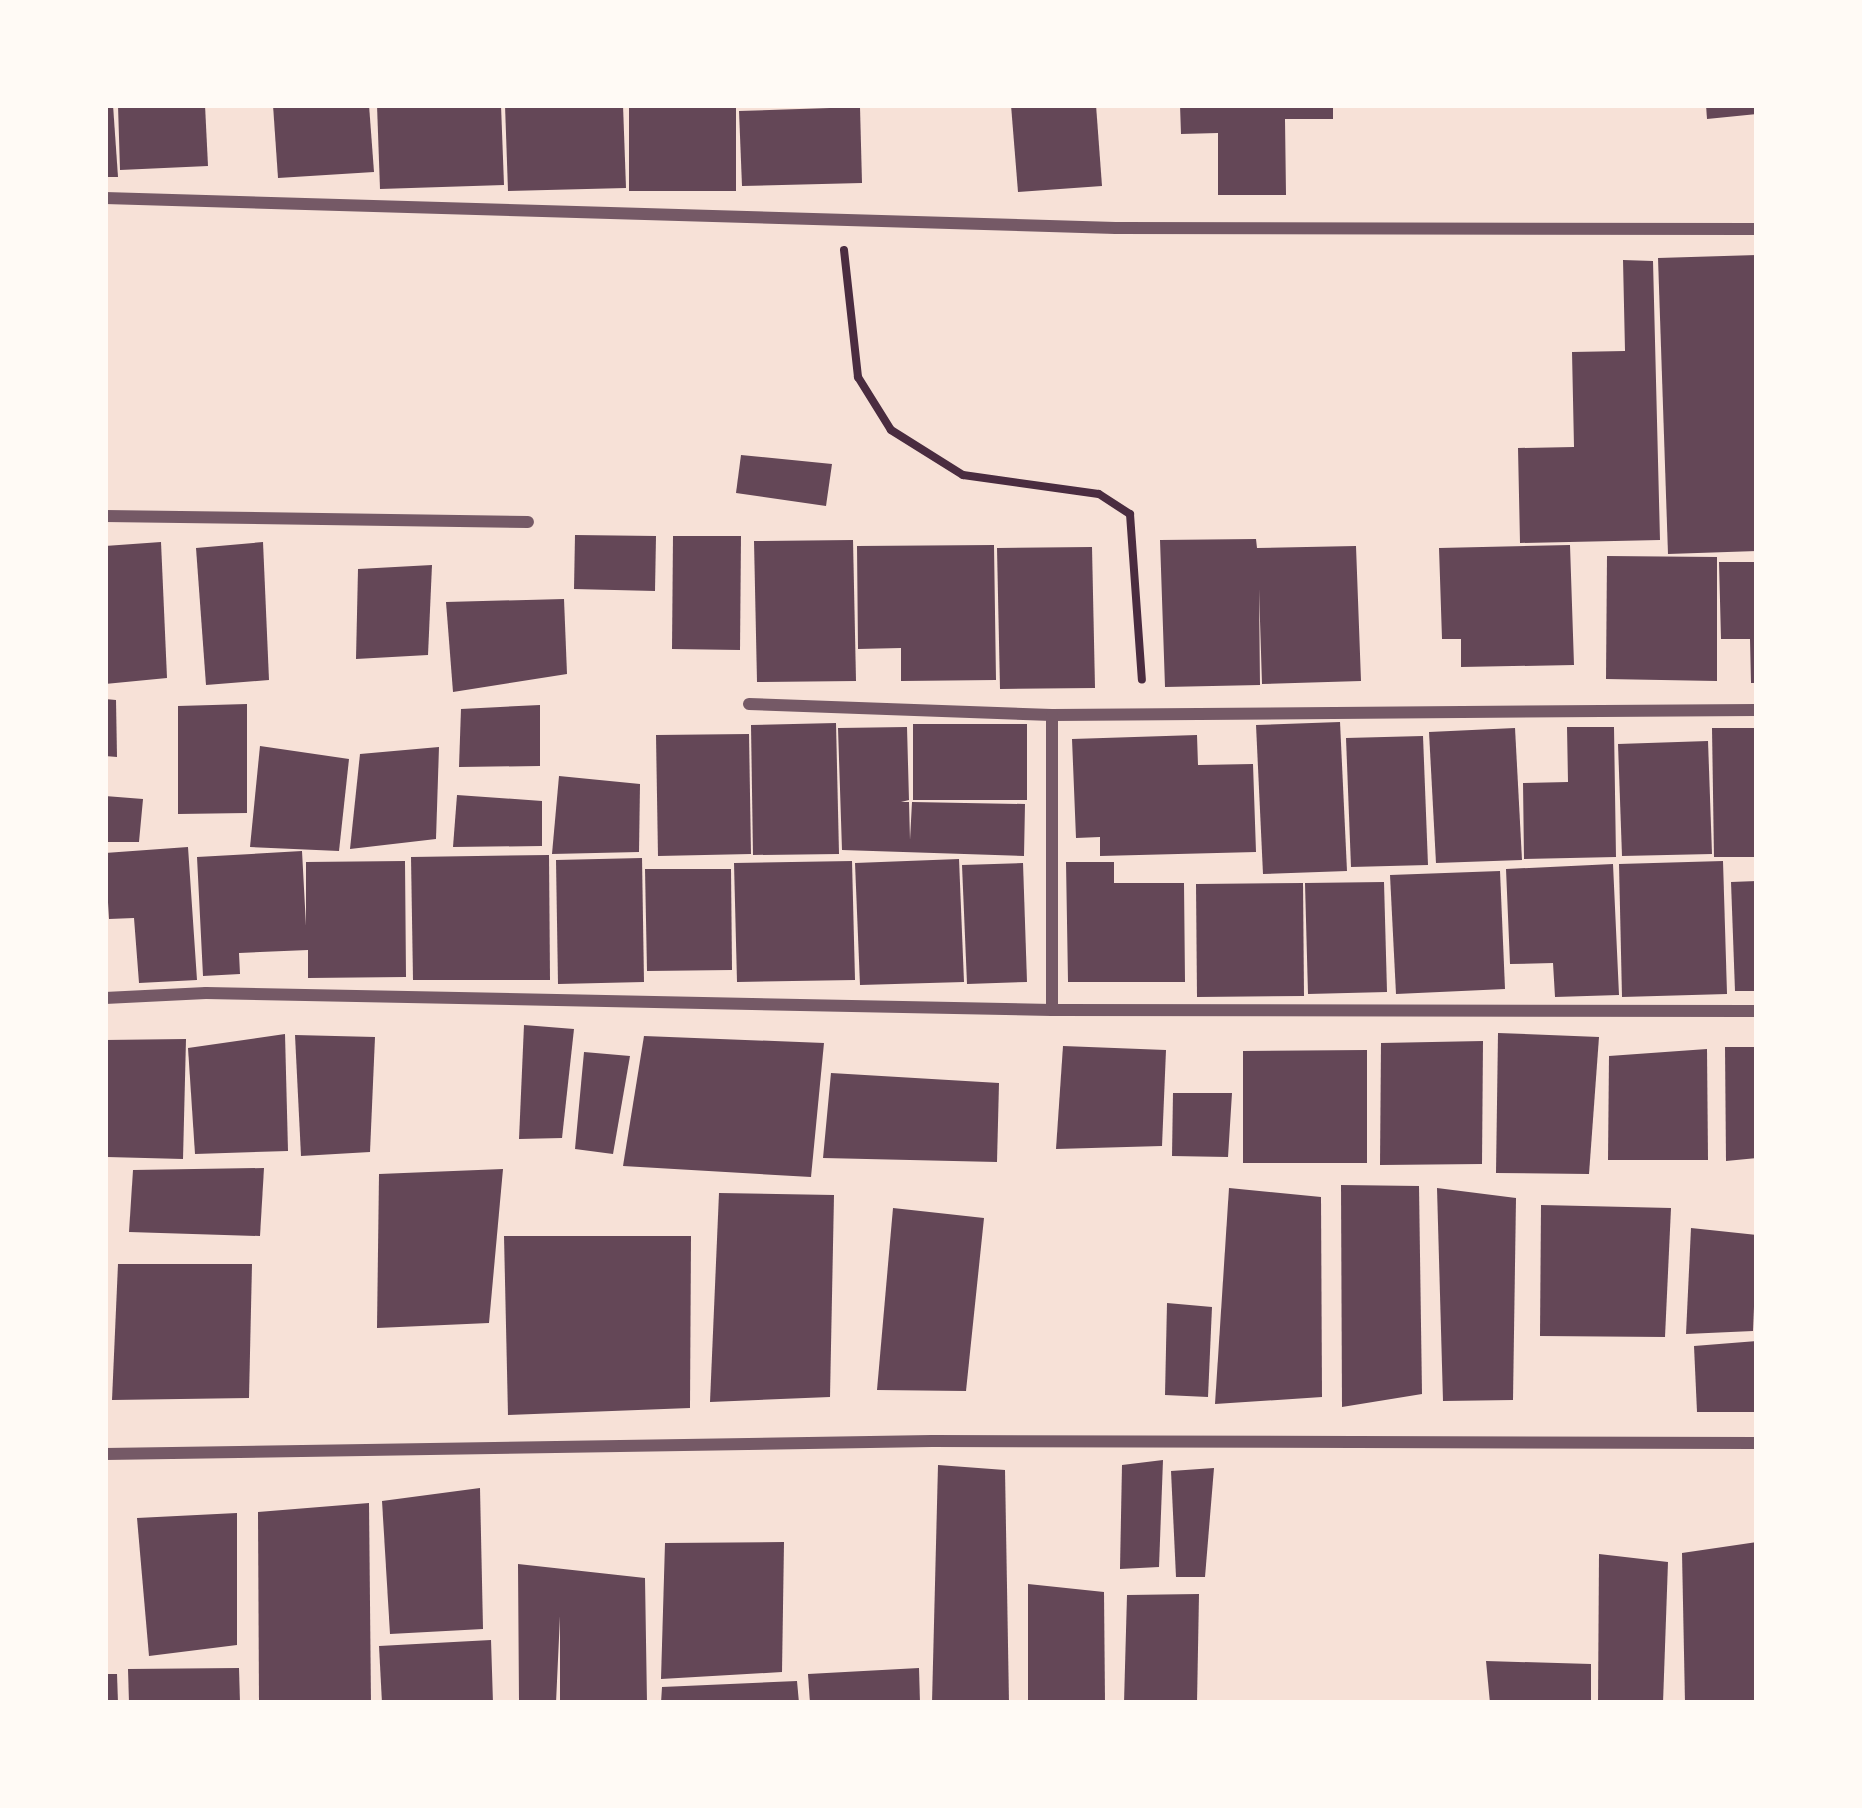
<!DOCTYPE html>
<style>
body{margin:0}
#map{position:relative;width:1862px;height:1808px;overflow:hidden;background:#f7e1d7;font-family:"DejaVu Sans",sans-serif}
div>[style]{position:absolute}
.building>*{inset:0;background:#644757}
.path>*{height:8px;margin:-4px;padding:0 4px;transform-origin:4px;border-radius:4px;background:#4a2c40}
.minor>*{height:12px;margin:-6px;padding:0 6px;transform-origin:6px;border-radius:6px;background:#755966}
span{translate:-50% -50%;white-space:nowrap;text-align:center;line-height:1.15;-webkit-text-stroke:10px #fffaf5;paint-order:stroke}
.frame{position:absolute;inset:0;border:108px solid #fffaf5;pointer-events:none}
</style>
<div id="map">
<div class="building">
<div style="clip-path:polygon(105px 105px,113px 105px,118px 177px,105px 177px)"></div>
<div style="clip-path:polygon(118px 105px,205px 105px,208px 166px,120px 170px)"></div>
<div style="clip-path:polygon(273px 105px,369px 105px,374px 172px,278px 178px)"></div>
<div style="clip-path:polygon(377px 105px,501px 105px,504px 185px,380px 189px)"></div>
<div style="clip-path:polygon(505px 105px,623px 105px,626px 188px,508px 191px)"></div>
<div style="clip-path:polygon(629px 105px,736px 105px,736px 191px,629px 191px)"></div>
<div style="clip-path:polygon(1011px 105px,1096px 105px,1102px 186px,1018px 192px)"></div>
<div style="clip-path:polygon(1180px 105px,1333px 105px,1333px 119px,1285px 119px,1286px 195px,1218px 195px,1218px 133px,1181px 134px)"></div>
<div style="clip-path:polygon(1706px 105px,1757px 105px,1757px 114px,1707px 119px)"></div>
<div style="clip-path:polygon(860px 107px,862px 183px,742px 186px,739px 111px)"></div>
<div style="clip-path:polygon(1757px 255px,1757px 551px,1668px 554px,1658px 258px)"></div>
<div style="clip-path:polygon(1623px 260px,1653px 261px,1660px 540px,1520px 543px,1518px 448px,1574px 447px,1572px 352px,1625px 351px)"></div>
<div style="clip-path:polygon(741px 455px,832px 464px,826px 506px,736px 493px)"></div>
<div style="clip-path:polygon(575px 535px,656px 536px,655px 591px,574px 589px)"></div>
<div style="clip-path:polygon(673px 536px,741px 536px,740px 650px,672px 649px)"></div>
<div style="clip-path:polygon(1256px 539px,1257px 548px,1356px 546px,1361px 681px,1262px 684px,1259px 589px,1260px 685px,1165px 687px,1160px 540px)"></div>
<div style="clip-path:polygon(853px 540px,856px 681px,757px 682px,754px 541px)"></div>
<div style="clip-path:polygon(161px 542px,167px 678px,105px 684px,105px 546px)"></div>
<div style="clip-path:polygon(263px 542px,269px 680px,206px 685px,196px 548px)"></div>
<div style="clip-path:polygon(994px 545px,996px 680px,901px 681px,901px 648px,858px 649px,857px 546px)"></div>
<div style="clip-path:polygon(1570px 545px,1574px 665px,1461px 667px,1461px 639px,1442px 639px,1439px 548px)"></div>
<div style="clip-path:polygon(1092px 547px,1095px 688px,1000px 689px,997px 548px)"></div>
<div style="clip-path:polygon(1607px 556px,1717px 557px,1717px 681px,1606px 679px)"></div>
<div style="clip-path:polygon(1719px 562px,1757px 562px,1757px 683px,1751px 683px,1750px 639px,1721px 639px)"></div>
<div style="clip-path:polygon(432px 565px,428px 655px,356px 659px,358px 569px)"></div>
<div style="clip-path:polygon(564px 599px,567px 674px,453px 692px,446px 602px)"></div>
<div style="clip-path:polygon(105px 699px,116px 700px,117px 757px,105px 756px)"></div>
<div style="clip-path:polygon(247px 704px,247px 813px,178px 814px,178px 706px)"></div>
<div style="clip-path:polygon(540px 705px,540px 766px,459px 767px,461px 709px)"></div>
<div style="clip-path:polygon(1340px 722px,1347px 871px,1263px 874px,1256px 725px)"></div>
<div style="clip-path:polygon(836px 723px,839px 854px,753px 855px,751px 725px)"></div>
<div style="clip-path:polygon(913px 724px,1027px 724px,1027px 800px,913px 800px)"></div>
<div style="clip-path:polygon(907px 727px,909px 800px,901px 802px,909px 802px,910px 840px,912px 802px,1025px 804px,1024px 856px,842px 850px,838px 728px)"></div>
<div style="clip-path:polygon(1567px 727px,1614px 727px,1616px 857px,1524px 859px,1523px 783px,1568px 782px)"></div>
<div style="clip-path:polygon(1515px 728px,1522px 860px,1436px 863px,1429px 732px)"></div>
<div style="clip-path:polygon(1712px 728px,1757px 728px,1757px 857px,1714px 857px)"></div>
<div style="clip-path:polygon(749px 734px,751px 854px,658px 856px,656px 735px)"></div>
<div style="clip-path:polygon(1197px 735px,1198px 765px,1253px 764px,1256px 852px,1100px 856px,1100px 837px,1076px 838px,1072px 739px)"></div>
<div style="clip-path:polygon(1423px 736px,1428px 865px,1351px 867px,1346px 738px)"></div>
<div style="clip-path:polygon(1708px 741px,1712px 854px,1622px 856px,1618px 744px)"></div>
<div style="clip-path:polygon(260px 746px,349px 759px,339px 851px,250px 847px)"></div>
<div style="clip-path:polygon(439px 747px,436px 839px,350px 849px,360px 754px)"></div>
<div style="clip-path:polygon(559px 776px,640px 784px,639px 852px,552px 854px)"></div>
<div style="clip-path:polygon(457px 795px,542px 801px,542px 846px,453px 847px)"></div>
<div style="clip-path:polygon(105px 796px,143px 799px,139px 842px,105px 842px)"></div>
<div style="clip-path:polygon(188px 847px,197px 980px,139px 983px,134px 918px,109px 919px,105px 853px)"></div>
<div style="clip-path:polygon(302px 851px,306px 926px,306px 862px,405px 861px,406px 977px,308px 978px,308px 950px,239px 953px,240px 974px,203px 976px,197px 857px)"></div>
<div style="clip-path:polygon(549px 855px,550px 980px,413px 980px,411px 857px)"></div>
<div style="clip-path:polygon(642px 858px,644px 982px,558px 984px,556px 860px)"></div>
<div style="clip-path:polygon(959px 859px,964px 982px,860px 985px,855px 863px)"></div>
<div style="clip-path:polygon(852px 861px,855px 980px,737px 982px,734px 863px)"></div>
<div style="clip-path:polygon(1723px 861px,1727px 994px,1622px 997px,1619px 864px)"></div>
<div style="clip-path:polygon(1066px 862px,1114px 862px,1114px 883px,1184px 883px,1185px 982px,1068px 982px)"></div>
<div style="clip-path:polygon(1023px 863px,1027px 982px,967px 984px,962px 865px)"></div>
<div style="clip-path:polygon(1613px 864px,1619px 995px,1555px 997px,1553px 963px,1510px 964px,1506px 869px)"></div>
<div style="clip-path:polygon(645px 869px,731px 869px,732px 970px,647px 971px)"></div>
<div style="clip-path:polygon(1500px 871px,1505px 989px,1396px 994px,1390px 875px)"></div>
<div style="clip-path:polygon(1757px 881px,1757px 991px,1735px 991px,1731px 882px)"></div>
<div style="clip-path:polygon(1384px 882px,1387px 992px,1308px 994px,1305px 883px)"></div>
<div style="clip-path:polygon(1303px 883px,1304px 996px,1197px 997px,1196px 884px)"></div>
<div style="clip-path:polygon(524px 1025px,574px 1029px,562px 1138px,519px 1139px)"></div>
<div style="clip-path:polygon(1498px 1033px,1599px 1037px,1589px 1174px,1496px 1173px)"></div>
<div style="clip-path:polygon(285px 1034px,288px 1151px,195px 1154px,188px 1048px)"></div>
<div style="clip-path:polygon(295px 1035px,375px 1037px,370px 1152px,301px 1156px)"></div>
<div style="clip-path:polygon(644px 1036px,824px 1043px,811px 1177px,623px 1166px)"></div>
<div style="clip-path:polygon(186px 1039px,183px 1159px,107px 1157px,105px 1040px)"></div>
<div style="clip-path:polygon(1483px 1041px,1482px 1164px,1380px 1165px,1381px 1043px)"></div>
<div style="clip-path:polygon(1063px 1046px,1166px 1050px,1162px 1146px,1056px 1149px)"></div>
<div style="clip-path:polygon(1725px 1047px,1757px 1047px,1757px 1158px,1726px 1161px)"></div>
<div style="clip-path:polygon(1707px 1049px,1708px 1160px,1608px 1160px,1609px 1056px)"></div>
<div style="clip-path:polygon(1367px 1050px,1367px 1163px,1243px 1163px,1243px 1051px)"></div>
<div style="clip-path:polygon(584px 1052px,630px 1056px,613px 1154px,575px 1149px)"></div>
<div style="clip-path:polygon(831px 1073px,999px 1083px,997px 1162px,823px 1158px)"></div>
<div style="clip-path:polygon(1173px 1093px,1232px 1093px,1228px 1157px,1172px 1156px)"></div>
<div style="clip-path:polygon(264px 1168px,260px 1236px,129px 1232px,133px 1170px)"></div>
<div style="clip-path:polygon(503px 1169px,489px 1323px,377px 1328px,379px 1174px)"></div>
<div style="clip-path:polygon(1341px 1185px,1419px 1186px,1422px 1394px,1342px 1407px)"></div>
<div style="clip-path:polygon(1229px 1188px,1321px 1197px,1322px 1397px,1215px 1404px)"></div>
<div style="clip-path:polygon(1437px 1188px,1516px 1198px,1513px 1400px,1443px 1401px)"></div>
<div style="clip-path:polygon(719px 1193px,834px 1195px,830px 1397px,710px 1402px)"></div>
<div style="clip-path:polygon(1541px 1205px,1671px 1208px,1665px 1337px,1540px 1336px)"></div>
<div style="clip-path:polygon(893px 1208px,984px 1218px,966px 1391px,877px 1390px)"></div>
<div style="clip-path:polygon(1691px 1228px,1757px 1235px,1753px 1331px,1686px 1334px)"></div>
<div style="clip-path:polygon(504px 1236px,691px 1236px,690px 1408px,508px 1415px)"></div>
<div style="clip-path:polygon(118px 1264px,252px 1264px,249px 1398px,112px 1400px)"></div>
<div style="clip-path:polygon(1167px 1303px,1212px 1307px,1208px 1397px,1165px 1395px)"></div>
<div style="clip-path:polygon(1757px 1341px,1757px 1412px,1697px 1412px,1694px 1346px)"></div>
<div style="clip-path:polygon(1163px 1460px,1159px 1567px,1120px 1569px,1122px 1465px)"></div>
<div style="clip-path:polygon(938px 1465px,1005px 1470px,1009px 1703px,932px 1703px)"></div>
<div style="clip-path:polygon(1214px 1468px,1205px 1577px,1176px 1577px,1171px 1471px)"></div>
<div style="clip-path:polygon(480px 1488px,483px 1629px,390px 1634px,382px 1501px)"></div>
<div style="clip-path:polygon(369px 1503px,371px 1703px,259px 1703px,258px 1512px)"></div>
<div style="clip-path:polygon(237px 1513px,237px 1645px,149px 1656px,137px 1518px)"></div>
<div style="clip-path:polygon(784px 1542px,782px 1672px,661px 1679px,665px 1543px)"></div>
<div style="clip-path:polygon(1757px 1542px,1757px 1703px,1685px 1703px,1682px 1553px)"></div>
<div style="clip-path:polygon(1599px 1554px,1668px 1562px,1663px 1703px,1598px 1703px)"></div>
<div style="clip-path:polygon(518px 1564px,645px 1578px,647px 1703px,560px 1703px,560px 1616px,556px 1703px,519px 1703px)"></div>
<div style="clip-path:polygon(1028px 1584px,1104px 1592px,1105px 1703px,1028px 1703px)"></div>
<div style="clip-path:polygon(1199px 1594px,1197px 1703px,1124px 1703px,1127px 1595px)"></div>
<div style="clip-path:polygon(491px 1640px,493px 1703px,382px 1703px,379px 1646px)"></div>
<div style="clip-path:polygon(1486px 1661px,1591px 1664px,1591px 1703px,1490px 1703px)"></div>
<div style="clip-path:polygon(239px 1668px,240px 1703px,129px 1703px,128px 1669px)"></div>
<div style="clip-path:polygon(919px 1668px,920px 1703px,810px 1703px,808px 1674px)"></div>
<div style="clip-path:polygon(105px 1674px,117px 1674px,118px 1703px,105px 1703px)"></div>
<div style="clip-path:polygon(797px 1681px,799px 1703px,661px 1703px,662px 1687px)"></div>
</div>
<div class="path">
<div style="left:844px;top:250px;width:128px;rotate:83.7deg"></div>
<div style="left:858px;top:377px;width:62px;rotate:58.1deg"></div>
<div style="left:891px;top:430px;width:85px;rotate:32deg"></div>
<div style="left:963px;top:475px;width:137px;rotate:8deg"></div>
<div style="left:1099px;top:494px;width:37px;rotate:33deg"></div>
<div style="left:1130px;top:514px;width:166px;rotate:85.9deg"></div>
</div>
<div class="minor">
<div style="left:105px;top:198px;width:1011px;rotate:1.7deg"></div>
<div style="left:1116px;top:228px;width:641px;rotate:0.09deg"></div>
<div style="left:105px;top:516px;width:423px;rotate:0.8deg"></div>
<div style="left:749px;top:704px;width:303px;rotate:2.1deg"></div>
<div style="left:1052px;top:715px;width:705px;rotate:-0.41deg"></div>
<div style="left:1052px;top:715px;width:295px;rotate:90deg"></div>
<div style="left:105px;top:998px;width:101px;rotate:-2.8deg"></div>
<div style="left:206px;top:993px;width:846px;rotate:1.15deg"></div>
<div style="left:1052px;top:1010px;width:705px;rotate:0.08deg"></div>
<div style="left:105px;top:1454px;width:827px;rotate:-0.9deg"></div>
<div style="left:932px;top:1441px;width:825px;rotate:0.14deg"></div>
</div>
<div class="frame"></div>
</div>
